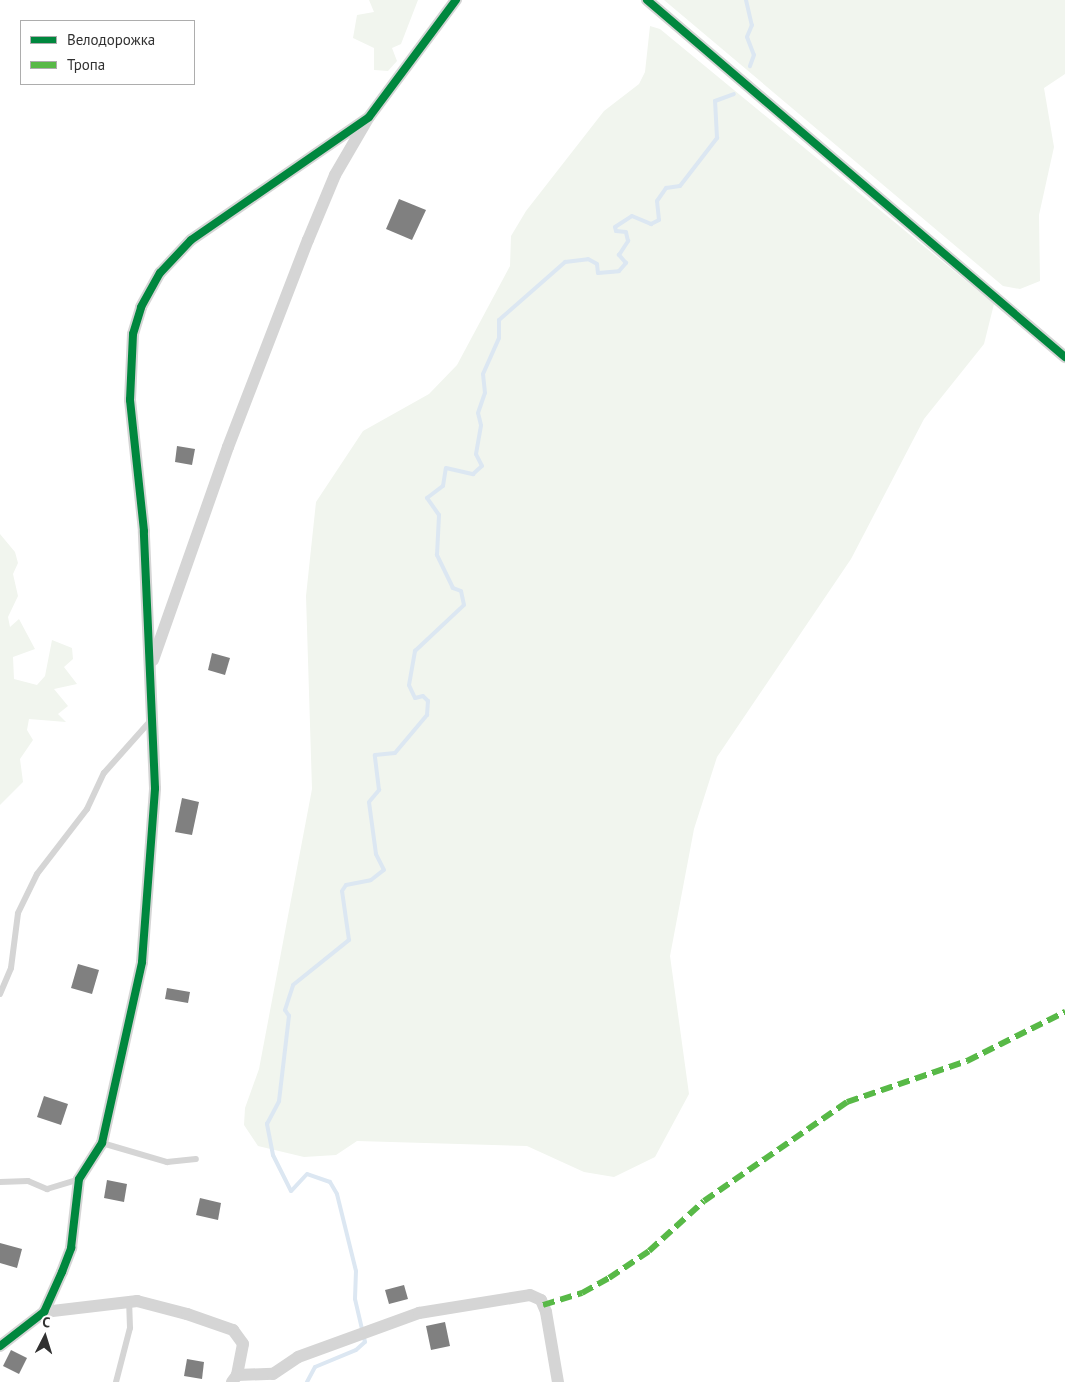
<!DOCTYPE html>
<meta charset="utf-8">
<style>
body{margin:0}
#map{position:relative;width:1065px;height:1382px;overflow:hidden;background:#fff;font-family:"PT Sans",sans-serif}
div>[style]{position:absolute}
.green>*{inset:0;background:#f1f5ee}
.stream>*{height:4px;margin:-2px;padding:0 2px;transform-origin:2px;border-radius:2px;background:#dce7f2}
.building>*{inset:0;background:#808080}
.service>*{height:6px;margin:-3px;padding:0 3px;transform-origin:3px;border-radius:3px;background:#d5d5d5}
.minor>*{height:12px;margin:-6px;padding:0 6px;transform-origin:6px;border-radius:6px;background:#d5d5d5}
.quiet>*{height:6px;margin-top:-3px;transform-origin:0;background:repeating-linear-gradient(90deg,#58b947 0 12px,transparent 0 18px)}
.cycleway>*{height:8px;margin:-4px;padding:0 4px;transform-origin:4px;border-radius:4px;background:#00873e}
span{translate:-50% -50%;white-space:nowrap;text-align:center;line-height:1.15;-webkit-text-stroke:5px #fff;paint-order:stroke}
.legend{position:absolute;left:20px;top:20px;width:175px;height:65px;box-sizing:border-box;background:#fff;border:1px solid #adadad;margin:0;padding:6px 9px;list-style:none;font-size:15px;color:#313131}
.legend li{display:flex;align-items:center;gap:10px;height:25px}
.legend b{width:25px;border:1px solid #adadad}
.north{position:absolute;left:20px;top:1312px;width:50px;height:50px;-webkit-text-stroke:4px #fff;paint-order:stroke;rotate:5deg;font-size:14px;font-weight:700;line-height:20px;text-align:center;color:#313131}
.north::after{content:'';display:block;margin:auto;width:18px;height:22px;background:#313131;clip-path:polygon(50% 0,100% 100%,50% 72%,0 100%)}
</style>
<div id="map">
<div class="green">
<div style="clip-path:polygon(369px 0,418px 0,401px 44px,392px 48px,397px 61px,388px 71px,374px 70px,374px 48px,353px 38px,357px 15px,374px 12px)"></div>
<div style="clip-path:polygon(664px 0,1065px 0,1065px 74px,1044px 88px,1054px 147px,1039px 215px,1040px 281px,1020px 289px,1003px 286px)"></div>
<div style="clip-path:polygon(650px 26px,660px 29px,994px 304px,984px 344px,924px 419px,851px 559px,717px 757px,694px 829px,670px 956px,689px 1094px,655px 1157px,614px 1177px,584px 1172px,527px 1146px,357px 1141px,336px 1155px,304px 1157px,258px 1146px,244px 1125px,245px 1108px,259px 1069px,312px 789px,306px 596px,316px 502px,363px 431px,429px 394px,457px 365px,510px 266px,511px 236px,526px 211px,604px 111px,639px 84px,645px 72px)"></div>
<div style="clip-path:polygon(0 534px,15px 552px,18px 563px,13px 574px,18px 596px,8px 617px,10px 627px,19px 619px,35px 649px,13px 657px,14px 679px,37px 685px,45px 676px,52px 640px,72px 648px,73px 659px,64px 667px,77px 684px,54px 689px,68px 706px,58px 714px,66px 722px,29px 719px,27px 730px,33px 740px,20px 759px,23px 782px,0 805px)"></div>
</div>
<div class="stream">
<div style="left:746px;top:0;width:26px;rotate:77deg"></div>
<div style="left:752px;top:25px;width:13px;rotate:113deg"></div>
<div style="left:747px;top:37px;width:19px;rotate:69deg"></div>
<div style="left:754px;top:55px;width:12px;rotate:110deg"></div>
<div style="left:307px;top:1382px;width:17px;rotate:-62deg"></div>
<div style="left:315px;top:1367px;width:44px;rotate:-22.5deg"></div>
<div style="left:356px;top:1350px;width:12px;rotate:-42deg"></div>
<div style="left:365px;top:1342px;width:44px;rotate:-103.1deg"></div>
<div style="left:355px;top:1299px;width:28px;rotate:-88deg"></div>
<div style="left:356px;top:1271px;width:79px;rotate:-103.9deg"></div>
<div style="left:337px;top:1194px;width:14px;rotate:-120deg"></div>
<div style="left:330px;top:1182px;width:24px;rotate:-161deg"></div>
<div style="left:307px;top:1174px;width:23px;rotate:133deg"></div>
<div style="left:291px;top:1191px;width:40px;rotate:-116.6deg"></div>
<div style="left:273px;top:1155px;width:32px;rotate:-101deg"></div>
<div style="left:267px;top:1124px;width:26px;rotate:-62deg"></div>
<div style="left:279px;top:1101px;width:86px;rotate:-83.3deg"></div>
<div style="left:289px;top:1016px;width:7px;rotate:-124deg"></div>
<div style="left:285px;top:1010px;width:26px;rotate:-72deg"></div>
<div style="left:293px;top:985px;width:72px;rotate:-38.8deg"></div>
<div style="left:349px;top:940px;width:49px;rotate:-98.1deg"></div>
<div style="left:342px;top:891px;width:7px;rotate:-56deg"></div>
<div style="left:346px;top:885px;width:25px;rotate:-11deg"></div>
<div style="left:371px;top:880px;width:16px;rotate:-38deg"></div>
<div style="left:384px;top:870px;width:18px;rotate:-117deg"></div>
<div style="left:376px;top:854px;width:52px;rotate:-97.7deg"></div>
<div style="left:369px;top:802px;width:16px;rotate:-50deg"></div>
<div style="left:379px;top:790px;width:35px;rotate:-97deg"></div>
<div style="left:375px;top:755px;width:20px;rotate:-6deg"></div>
<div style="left:395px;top:753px;width:50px;rotate:-49.9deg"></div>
<div style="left:427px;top:715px;width:14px;rotate:-86deg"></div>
<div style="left:428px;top:701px;width:7px;rotate:-135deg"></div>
<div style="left:423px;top:696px;width:8px;rotate:166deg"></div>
<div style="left:415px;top:698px;width:14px;rotate:-115deg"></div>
<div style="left:409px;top:685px;width:35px;rotate:-80deg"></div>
<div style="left:415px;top:651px;width:67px;rotate:-43.2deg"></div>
<div style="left:464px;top:605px;width:14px;rotate:-102deg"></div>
<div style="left:461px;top:591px;width:9px;rotate:-159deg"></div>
<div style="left:453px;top:588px;width:37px;rotate:-116deg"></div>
<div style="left:437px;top:555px;width:40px;rotate:-87.1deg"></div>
<div style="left:439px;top:515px;width:21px;rotate:-125deg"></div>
<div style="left:427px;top:498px;width:20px;rotate:-37deg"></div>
<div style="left:443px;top:486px;width:18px;rotate:-81deg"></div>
<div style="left:446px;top:468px;width:28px;rotate:13deg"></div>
<div style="left:473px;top:474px;width:12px;rotate:-42deg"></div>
<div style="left:482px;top:466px;width:13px;rotate:-117deg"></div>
<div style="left:476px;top:454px;width:29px;rotate:-80deg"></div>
<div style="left:481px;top:425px;width:12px;rotate:-104deg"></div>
<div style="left:478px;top:413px;width:21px;rotate:-71deg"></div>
<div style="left:485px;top:393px;width:19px;rotate:-96deg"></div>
<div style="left:483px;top:374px;width:39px;rotate:-66deg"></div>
<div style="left:499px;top:338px;width:18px;rotate:-90deg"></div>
<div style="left:499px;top:320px;width:88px;rotate:-41.3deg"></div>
<div style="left:565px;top:262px;width:23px;rotate:-7deg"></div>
<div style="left:588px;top:259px;width:10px;rotate:29deg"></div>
<div style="left:597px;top:264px;width:9px;rotate:84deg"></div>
<div style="left:598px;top:273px;width:21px;rotate:-5deg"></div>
<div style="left:619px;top:271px;width:11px;rotate:-49deg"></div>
<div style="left:626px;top:263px;width:11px;rotate:-131deg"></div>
<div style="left:619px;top:255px;width:17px;rotate:-57deg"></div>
<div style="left:628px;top:241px;width:9px;rotate:-103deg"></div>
<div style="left:626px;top:232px;width:10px;rotate:-174deg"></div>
<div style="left:616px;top:231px;width:4px;rotate:-104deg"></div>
<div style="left:615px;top:227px;width:20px;rotate:-33deg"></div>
<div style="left:632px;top:216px;width:21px;rotate:23deg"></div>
<div style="left:651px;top:224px;width:9px;rotate:-27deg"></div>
<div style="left:659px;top:220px;width:19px;rotate:-96deg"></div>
<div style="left:657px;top:201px;width:16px;rotate:-55deg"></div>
<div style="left:666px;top:188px;width:14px;rotate:-8deg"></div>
<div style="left:680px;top:186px;width:61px;rotate:-52.4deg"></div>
<div style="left:717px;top:138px;width:37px;rotate:-93deg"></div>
<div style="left:715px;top:101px;width:20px;rotate:-20deg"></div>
</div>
<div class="building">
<div style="clip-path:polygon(399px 199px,426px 210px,412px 240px,386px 229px)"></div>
<div style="clip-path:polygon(177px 446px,195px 449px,192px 465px,175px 462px)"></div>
<div style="clip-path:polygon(212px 653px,230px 658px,225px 675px,208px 670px)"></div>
<div style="clip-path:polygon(182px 798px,199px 802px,192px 835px,175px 832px)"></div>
<div style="clip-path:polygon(78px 964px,99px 970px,92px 994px,71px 988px)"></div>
<div style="clip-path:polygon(167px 988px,190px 992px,188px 1003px,165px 999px)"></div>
<div style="clip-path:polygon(44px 1096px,68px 1104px,61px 1125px,37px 1117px)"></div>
<div style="clip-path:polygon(107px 1180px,127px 1184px,124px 1202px,104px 1198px)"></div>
<div style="clip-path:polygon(200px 1198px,221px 1203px,218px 1220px,196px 1215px)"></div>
<div style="clip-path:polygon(0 1243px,22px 1249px,17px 1268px,0 1263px)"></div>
<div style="clip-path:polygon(404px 1285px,408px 1299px,389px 1304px,385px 1290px)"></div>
<div style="clip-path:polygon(445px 1322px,450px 1346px,431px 1350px,426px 1326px)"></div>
<div style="clip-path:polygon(11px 1350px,27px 1358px,19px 1374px,3px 1366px)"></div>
<div style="clip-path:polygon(187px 1359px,204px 1362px,202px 1379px,184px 1376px)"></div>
</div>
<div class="service">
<div style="left:0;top:994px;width:28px;rotate:-67deg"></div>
<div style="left:11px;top:968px;width:55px;rotate:-82.7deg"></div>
<div style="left:18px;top:913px;width:43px;rotate:-64deg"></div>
<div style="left:37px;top:874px;width:82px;rotate:-52.4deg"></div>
<div style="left:87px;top:809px;width:40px;rotate:-65deg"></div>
<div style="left:104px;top:773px;width:72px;rotate:-48.4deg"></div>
<div style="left:102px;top:1143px;width:68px;rotate:16.3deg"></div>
<div style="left:167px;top:1162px;width:29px;rotate:-6deg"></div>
<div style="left:0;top:1182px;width:28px;rotate:-2deg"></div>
<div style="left:28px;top:1181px;width:21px;rotate:23deg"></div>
<div style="left:47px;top:1189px;width:34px;rotate:-17deg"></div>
<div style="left:116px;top:1382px;width:56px;rotate:-75.5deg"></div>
<div style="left:130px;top:1328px;width:26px;rotate:-92deg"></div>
</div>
<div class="minor">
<div style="left:647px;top:0;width:550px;rotate:40.5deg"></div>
<div style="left:153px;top:660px;width:226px;rotate:-70.6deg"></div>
<div style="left:228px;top:447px;width:222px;rotate:-68.9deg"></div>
<div style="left:308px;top:240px;width:70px;rotate:-67.4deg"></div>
<div style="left:335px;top:175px;width:64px;rotate:-59.8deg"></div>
<div style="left:44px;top:1312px;width:94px;rotate:-6.7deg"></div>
<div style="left:137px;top:1301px;width:52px;rotate:14.6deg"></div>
<div style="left:187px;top:1314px;width:49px;rotate:19.2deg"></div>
<div style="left:233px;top:1330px;width:17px;rotate:54deg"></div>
<div style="left:243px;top:1344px;width:32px;rotate:101deg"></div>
<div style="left:0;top:1346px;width:56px;rotate:-37.7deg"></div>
<div style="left:44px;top:1312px;width:44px;rotate:-65.8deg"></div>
<div style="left:62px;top:1272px;width:26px;rotate:-69deg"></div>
<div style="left:71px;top:1248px;width:69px;rotate:-83.4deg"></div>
<div style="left:79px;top:1179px;width:43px;rotate:-57.4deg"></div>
<div style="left:102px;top:1143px;width:185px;rotate:-77.5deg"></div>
<div style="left:142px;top:962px;width:174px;rotate:-85.7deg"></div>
<div style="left:155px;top:788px;width:257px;rotate:-92.5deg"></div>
<div style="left:144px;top:531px;width:132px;rotate:-96.1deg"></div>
<div style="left:130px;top:400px;width:66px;rotate:-87.4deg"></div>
<div style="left:133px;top:334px;width:28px;rotate:-73deg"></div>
<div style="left:141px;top:307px;width:39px;rotate:-61deg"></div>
<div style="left:160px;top:273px;width:45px;rotate:-46.8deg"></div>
<div style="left:191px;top:240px;width:216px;rotate:-34.6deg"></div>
<div style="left:369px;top:117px;width:146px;rotate:-53.4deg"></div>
<div style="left:232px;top:1382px;width:9px;rotate:-54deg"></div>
<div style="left:237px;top:1375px;width:36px;rotate:-2deg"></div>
<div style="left:273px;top:1374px;width:30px;rotate:-34deg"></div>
<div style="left:298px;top:1357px;width:129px;rotate:-20deg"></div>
<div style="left:419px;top:1313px;width:112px;rotate:-9.2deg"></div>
<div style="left:530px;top:1295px;width:12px;rotate:24deg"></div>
<div style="left:541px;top:1300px;width:13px;rotate:67deg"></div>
<div style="left:546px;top:1312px;width:71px;rotate:80.3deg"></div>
</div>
<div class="quiet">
<div style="left:543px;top:1305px;width:41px;rotate:-17.1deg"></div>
<div style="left:582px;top:1293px;width:31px;rotate:-29deg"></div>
<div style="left:609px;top:1278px;width:48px;rotate:-34deg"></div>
<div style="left:649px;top:1251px;width:74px;rotate:-42.3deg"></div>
<div style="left:704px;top:1201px;width:174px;rotate:-34.7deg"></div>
<div style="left:847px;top:1102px;width:127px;rotate:-18.9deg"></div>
<div style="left:967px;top:1061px;width:110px;rotate:-26.6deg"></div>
</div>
<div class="cycleway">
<div style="left:647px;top:0;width:550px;rotate:40.5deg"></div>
<div style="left:0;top:1346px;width:56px;rotate:-37.7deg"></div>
<div style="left:44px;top:1312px;width:44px;rotate:-65.8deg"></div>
<div style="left:62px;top:1272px;width:26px;rotate:-69deg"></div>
<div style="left:71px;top:1248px;width:69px;rotate:-83.4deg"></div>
<div style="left:79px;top:1179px;width:43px;rotate:-57.4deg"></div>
<div style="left:102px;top:1143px;width:185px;rotate:-77.5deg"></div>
<div style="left:142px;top:962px;width:174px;rotate:-85.7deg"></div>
<div style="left:155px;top:788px;width:257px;rotate:-92.5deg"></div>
<div style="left:144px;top:531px;width:132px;rotate:-96.1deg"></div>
<div style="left:130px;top:400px;width:66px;rotate:-87.4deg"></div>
<div style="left:133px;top:334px;width:28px;rotate:-73deg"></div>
<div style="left:141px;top:307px;width:39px;rotate:-61deg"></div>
<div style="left:160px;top:273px;width:45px;rotate:-46.8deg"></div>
<div style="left:191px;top:240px;width:216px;rotate:-34.6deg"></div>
<div style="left:369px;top:117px;width:146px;rotate:-53.4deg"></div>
</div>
<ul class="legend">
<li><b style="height:6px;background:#00873e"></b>Велодорожка</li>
<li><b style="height:6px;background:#58b947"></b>Тропа</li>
</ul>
<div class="north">С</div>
</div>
